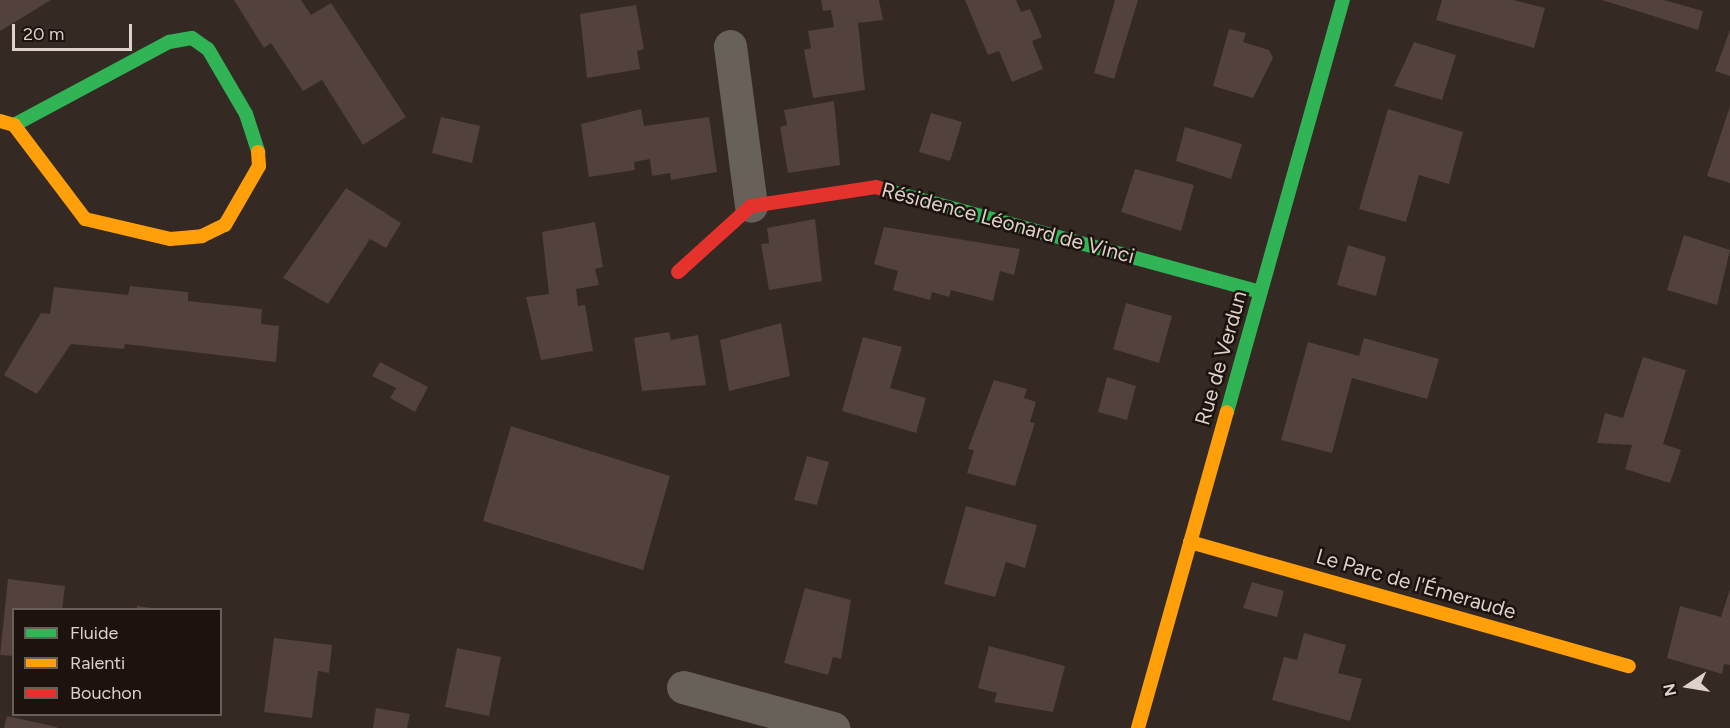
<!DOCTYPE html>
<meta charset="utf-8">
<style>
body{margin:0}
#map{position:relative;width:1730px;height:728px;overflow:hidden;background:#342923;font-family:Figtree,sans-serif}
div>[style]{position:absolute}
.building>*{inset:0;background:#52413d}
.street>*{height:33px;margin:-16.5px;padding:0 16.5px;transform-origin:16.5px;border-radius:16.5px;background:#676159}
.fast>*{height:14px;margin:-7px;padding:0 7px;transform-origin:7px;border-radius:7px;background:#30b455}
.slow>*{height:14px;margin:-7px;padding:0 7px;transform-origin:7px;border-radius:7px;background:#ff9f0a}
.jam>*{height:14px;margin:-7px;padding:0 7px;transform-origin:7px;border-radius:7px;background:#e5322d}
span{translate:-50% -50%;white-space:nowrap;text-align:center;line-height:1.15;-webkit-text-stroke:5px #1c130e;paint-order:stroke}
.street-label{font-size:21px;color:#ddd1c9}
.legend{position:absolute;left:12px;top:608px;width:210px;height:108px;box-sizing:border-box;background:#1c130e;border:2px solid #695f59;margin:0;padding:8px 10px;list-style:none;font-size:18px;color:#ddd1c9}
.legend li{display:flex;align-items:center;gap:12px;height:30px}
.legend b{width:30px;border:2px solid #695f59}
.north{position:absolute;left:1658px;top:656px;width:60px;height:60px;-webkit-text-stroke:4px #1c130e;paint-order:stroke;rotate:258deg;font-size:16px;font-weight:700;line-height:24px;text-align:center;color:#ddd1c9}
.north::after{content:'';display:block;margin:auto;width:21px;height:27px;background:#ddd1c9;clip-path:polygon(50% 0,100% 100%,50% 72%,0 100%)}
.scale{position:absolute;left:12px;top:24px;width:120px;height:27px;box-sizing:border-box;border:3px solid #ddd1c9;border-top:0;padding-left:8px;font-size:18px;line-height:21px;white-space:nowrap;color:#ddd1c9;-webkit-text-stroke:4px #1c130e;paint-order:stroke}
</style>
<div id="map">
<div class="building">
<div style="clip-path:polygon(0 0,51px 0,0 31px)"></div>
<div style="clip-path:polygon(234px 0,301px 0,311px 15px,331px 3px,406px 117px,363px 145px,322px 80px,303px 91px,271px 43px,264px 48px)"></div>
<div style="clip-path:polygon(821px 0,879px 0,883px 20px,858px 23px,865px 90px,813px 98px,804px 50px,811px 48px,808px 31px,834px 27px,831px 10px,823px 11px)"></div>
<div style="clip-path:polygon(965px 0,1016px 0,1021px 12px,1030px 9px,1042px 37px,1032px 41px,1043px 69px,1012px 82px,999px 51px,988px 55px)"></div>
<div style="clip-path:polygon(1115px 0,1138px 0,1114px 79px,1094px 73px)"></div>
<div style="clip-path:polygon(1442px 0,1513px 0,1545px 8px,1534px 48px,1436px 20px)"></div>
<div style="clip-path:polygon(1602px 0,1664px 0,1703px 11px,1698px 30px)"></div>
<div style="clip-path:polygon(636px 5px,644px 49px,637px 51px,640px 69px,587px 78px,580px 14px)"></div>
<div style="clip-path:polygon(1229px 29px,1246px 33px,1243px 42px,1269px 50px,1273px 58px,1253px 98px,1213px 86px)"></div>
<div style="clip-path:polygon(1730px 30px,1730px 76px,1715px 71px)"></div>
<div style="clip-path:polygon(1414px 42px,1456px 55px,1442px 100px,1394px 86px)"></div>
<div style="clip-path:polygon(834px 101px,840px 165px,788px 173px,780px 127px,787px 125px,784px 110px)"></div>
<div style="clip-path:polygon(1730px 106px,1730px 183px,1707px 176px)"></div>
<div style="clip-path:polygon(641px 109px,644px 126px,709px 117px,717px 172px,671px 180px,670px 173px,652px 176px,650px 159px,634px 162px,635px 170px,589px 177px,581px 124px)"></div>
<div style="clip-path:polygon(1388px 109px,1463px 132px,1449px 184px,1419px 175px,1406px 222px,1359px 209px)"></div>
<div style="clip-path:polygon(931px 113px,962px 122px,950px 161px,919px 152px)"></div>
<div style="clip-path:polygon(441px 117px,480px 126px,472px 163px,432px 153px)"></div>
<div style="clip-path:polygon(1185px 127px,1242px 144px,1231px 179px,1176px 161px)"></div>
<div style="clip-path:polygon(1135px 169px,1194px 185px,1181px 231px,1121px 212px)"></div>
<div style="clip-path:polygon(346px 188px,401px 223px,386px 248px,370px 239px,328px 304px,283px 278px)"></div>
<div style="clip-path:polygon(815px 219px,822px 281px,769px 290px,761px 244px,769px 243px,767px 228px)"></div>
<div style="clip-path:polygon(595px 222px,603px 267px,595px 269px,599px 285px,576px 289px,578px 306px,585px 305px,593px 351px,541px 360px,526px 297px,549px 294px,542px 232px)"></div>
<div style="clip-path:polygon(884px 227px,1020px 249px,1014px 275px,1000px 271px,993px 301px,951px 290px,949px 297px,932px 292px,930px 300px,893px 290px,898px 271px,874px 264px)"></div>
<div style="clip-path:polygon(1684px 235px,1730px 250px,1717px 305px,1667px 290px)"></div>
<div style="clip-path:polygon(1348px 245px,1386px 257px,1376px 296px,1337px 285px)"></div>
<div style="clip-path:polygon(130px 286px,188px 292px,188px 301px,262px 309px,261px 324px,279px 326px,276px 362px,125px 344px,124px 349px,71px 344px,37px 394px,4px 375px,41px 313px,50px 314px,54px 287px,128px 295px)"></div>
<div style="clip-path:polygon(1126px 303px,1172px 316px,1159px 363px,1113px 349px)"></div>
<div style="clip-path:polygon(781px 323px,790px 376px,729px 391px,720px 340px)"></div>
<div style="clip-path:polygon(669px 332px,671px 340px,698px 335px,706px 385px,642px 391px,634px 338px)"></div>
<div style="clip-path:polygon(863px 337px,902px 347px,890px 388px,926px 398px,916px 433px,842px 411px)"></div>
<div style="clip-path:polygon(1364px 338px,1439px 359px,1427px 399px,1352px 378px,1332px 453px,1281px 440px,1308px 342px,1359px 356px)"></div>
<div style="clip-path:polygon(1643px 357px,1686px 370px,1663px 444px,1681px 450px,1670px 483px,1625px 469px,1632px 445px,1597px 443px,1605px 413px,1623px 418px)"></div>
<div style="clip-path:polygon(380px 362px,428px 387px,415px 412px,390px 398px,396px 388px,372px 376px)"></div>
<div style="clip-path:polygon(1107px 377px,1136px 386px,1127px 420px,1098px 412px)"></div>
<div style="clip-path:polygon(994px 380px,1027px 389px,1024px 398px,1036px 402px,1030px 422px,1035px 423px,1015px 486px,967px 473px,974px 450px,968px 449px)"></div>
<div style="clip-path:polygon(511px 426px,670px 476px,643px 570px,483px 521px)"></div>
<div style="clip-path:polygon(807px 456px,829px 462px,817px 505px,794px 500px)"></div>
<div style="clip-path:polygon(966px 506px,1037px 525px,1025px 568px,1006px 562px,995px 597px,944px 584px)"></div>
<div style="clip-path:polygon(8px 579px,65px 586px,62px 610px,14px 610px,14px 656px,0 655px)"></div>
<div style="clip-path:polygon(1252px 582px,1284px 591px,1277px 617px,1243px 608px)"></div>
<div style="clip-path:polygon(805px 588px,851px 600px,841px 659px,833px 657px,828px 675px,784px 663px)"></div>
<div style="clip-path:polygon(1730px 589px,1730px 665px,1724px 664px,1722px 674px,1667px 658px,1680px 606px,1721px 617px)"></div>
<div style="clip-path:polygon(137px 606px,152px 608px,152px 610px,137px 610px)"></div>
<div style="clip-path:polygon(1304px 633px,1346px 645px,1338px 673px,1362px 679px,1350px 721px,1272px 700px,1284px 657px,1297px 660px)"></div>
<div style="clip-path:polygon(274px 638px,332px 645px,329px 673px,318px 671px,312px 718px,264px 712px)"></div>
<div style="clip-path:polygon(989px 646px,1065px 666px,1053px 712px,994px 702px,997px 693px,978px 688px)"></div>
<div style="clip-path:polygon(457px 648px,501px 657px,489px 716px,445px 707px)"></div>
<div style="clip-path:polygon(376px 708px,410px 714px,407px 728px,373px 728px)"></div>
<div style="clip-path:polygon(7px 716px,57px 727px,57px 728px,4px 728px)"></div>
</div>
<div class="street">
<div style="left:730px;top:46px;width:161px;rotate:82.5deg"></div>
<div style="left:683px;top:687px;width:156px;rotate:15.3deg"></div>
</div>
<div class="fast">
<div style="left:14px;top:125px;width:176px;rotate:-28.2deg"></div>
<div style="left:169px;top:42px;width:23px;rotate:-10deg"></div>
<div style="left:192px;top:38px;width:19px;rotate:35deg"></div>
<div style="left:208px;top:49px;width:75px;rotate:59.7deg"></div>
<div style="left:246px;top:114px;width:40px;rotate:72deg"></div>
<div style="left:889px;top:191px;width:385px;rotate:15.2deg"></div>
<div style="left:1227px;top:412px;width:428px;rotate:-74.3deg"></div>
</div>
<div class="slow">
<div style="left:0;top:121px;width:15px;rotate:16deg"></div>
<div style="left:14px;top:125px;width:118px;rotate:52.9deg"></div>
<div style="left:85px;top:219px;width:87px;rotate:13.2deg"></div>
<div style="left:170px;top:239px;width:32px;rotate:-5deg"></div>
<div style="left:202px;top:236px;width:25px;rotate:-26deg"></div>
<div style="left:225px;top:225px;width:68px;rotate:-60deg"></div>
<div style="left:259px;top:166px;width:14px;rotate:-94deg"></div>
<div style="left:1190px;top:542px;width:456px;rotate:15.8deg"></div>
<div style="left:1138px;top:728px;width:328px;rotate:-74.3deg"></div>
</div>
<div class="jam">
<div style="left:678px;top:272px;width:98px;rotate:-42.1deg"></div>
<div style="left:751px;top:206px;width:126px;rotate:-8.6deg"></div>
<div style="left:876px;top:187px;width:14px;rotate:17deg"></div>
</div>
<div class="street-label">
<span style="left:1008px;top:223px;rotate:15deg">Résidence Léonard de Vinci</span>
<span style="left:1221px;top:358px;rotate:-74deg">Rue de Verdun</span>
<span style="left:1416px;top:584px;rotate:16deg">Le Parc de l'Émeraude</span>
</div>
<ul class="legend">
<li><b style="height:8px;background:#30b455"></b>Fluide</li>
<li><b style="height:8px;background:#ff9f0a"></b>Ralenti</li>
<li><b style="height:8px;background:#e5322d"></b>Bouchon</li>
</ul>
<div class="north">N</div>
<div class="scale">20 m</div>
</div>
